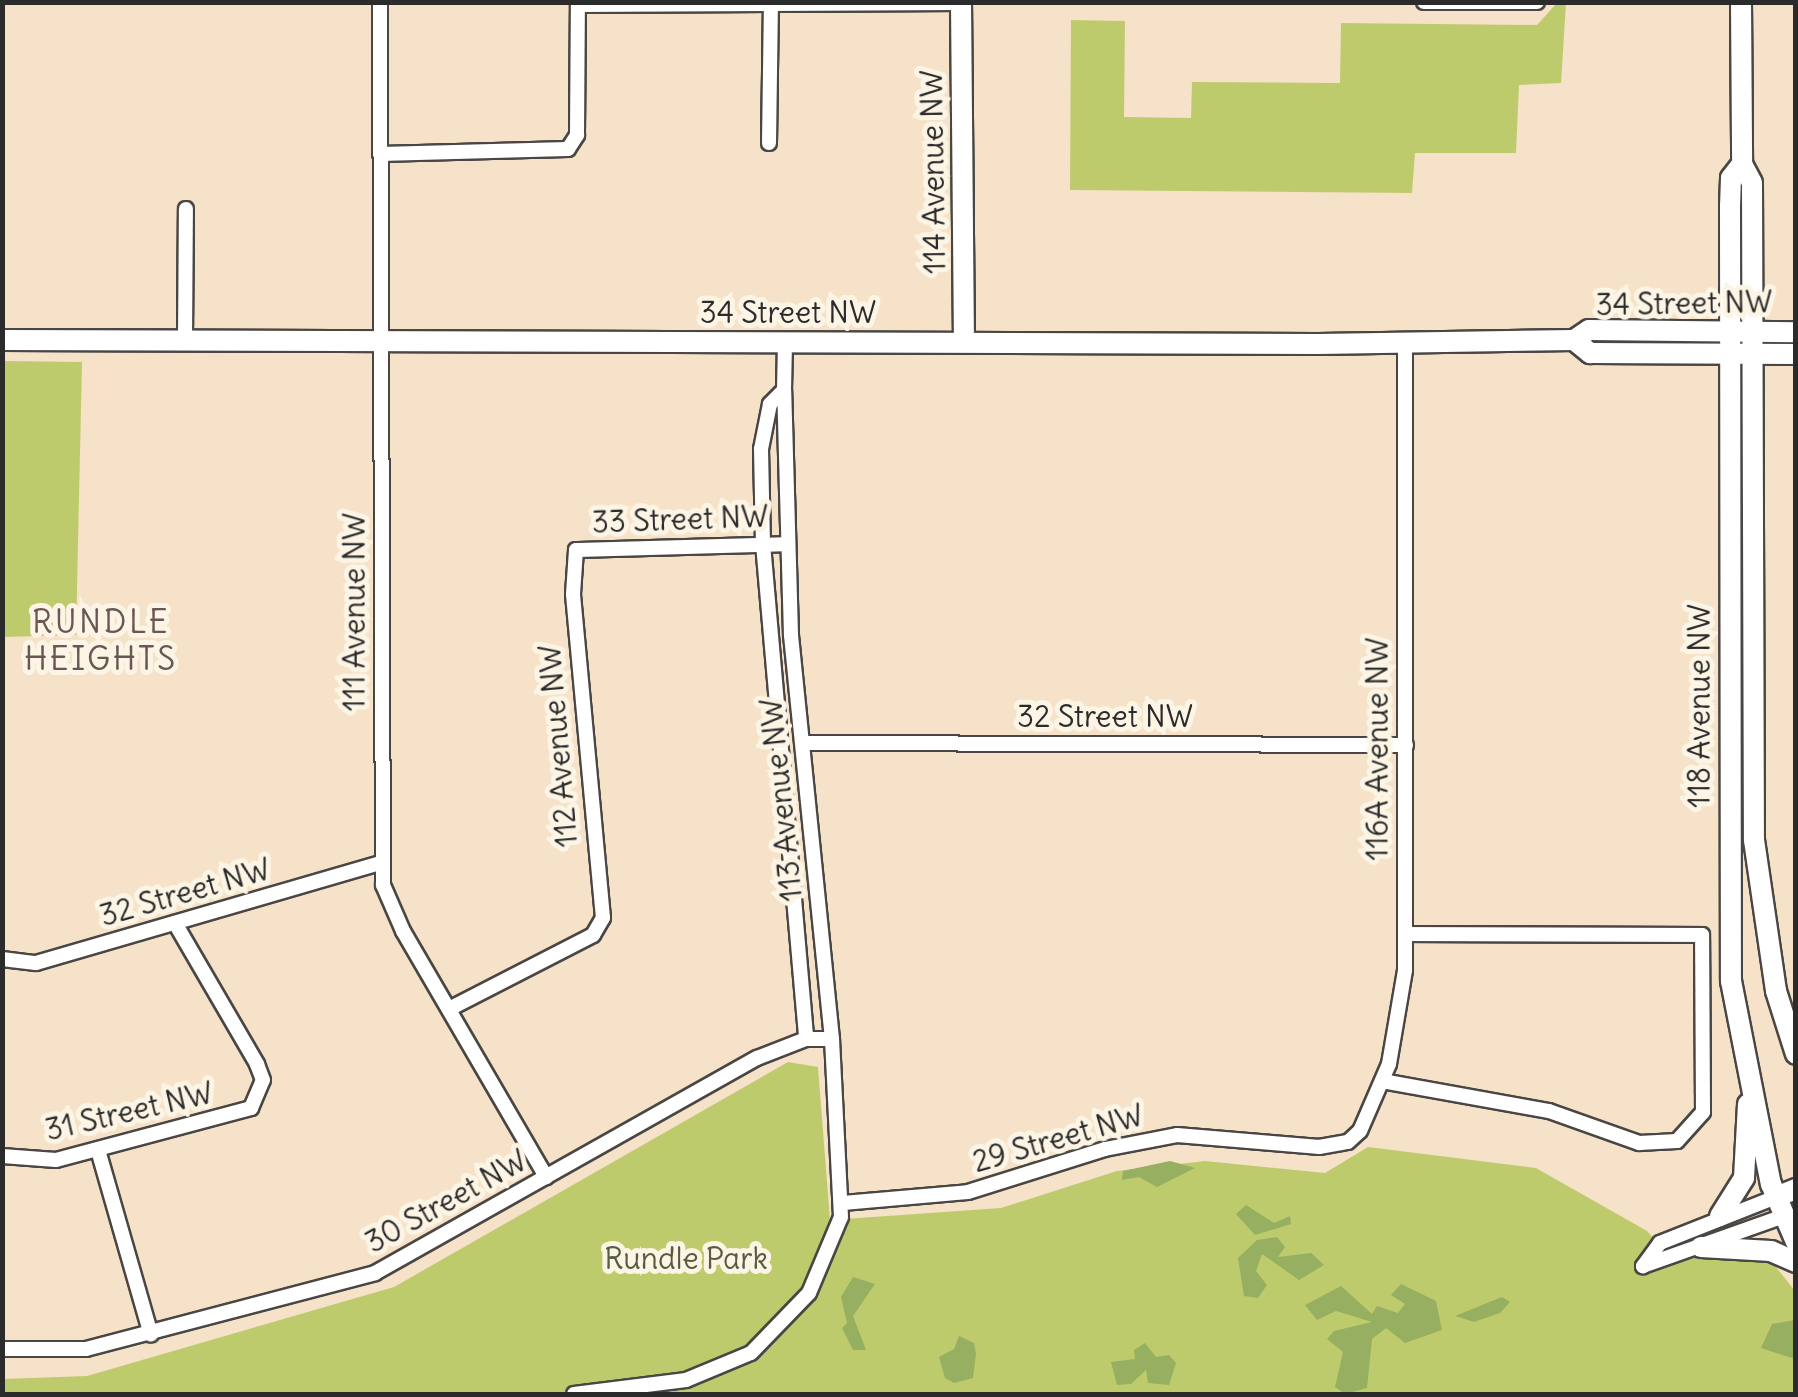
<!DOCTYPE html>
<style>
body{margin:0}
#map{position:relative;width:1798px;height:1397px;overflow:hidden;background:#f6e2c8;font-family:Delius,sans-serif}
div>[style]{position:absolute}
.green>*{inset:0;background:#becb6d}
.forest>*{inset:0;background:#96af60}
.roads{filter:drop-shadow(2px 0 #494643) drop-shadow(-2px 0 #494643) drop-shadow(0 2px #494643) drop-shadow(0 -2px #494643)}
.street>*{height:14px;margin:-7px;padding:0 7px;transform-origin:7px;border-radius:7px;background:#fff}
.secondary>*{height:20px;margin:-10px;padding:0 10px;transform-origin:10px;border-radius:10px;background:#fff}
span{translate:-50% -50%;white-space:nowrap;text-align:center;line-height:1.15;-webkit-text-stroke:10px #fcf5e5;paint-order:stroke}
.street-label{font-size:30px;color:#2b2b2b}
.park-label{font-size:30px;color:#575b3f}
.neighbourhood-label{font-size:32px;color:#6b5653;letter-spacing:2.5px}
.frame{position:absolute;inset:0;border:5px solid #2b2b2b;pointer-events:none}
</style>
<div id="map">
<div class="green">
<div style="clip-path:polygon(1566px 3px,1561px 83px,1519px 85px,1516px 153px,1415px 153px,1412px 193px,1070px 190px,1071px 20px,1125px 21px,1124px 117px,1191px 118px,1192px 82px,1340px 83px,1341px 23px,1537px 25px,1556px 4px)"></div>
<div style="clip-path:polygon(3px 361px,82px 362px,76px 635px,3px 637px)"></div>
<div style="clip-path:polygon(788px 1062px,818px 1067px,830px 1220px,1001px 1208px,1117px 1171px,1205px 1161px,1325px 1173px,1368px 1147px,1536px 1168px,1647px 1231px,1668px 1254px,1768px 1257px,1795px 1291px,1795px 1394px,3px 1394px,2px 1379px,87px 1376px,394px 1287px)"></div>
</div>
<div class="forest">
<div style="clip-path:polygon(1170px 1161px,1195px 1168px,1157px 1187px,1139px 1177px,1122px 1180px,1123px 1171px)"></div>
<div style="clip-path:polygon(1246px 1205px,1274px 1223px,1290px 1216px,1291px 1224px,1255px 1235px,1236px 1214px)"></div>
<div style="clip-path:polygon(1277px 1237px,1285px 1247px,1278px 1257px,1311px 1253px,1324px 1265px,1299px 1280px,1262px 1254px,1256px 1271px,1267px 1285px,1258px 1298px,1244px 1296px,1238px 1258px,1257px 1240px)"></div>
<div style="clip-path:polygon(853px 1277px,875px 1284px,853px 1316px,866px 1350px,853px 1350px,842px 1328px,847px 1323px,841px 1297px)"></div>
<div style="clip-path:polygon(1401px 1284px,1436px 1301px,1442px 1330px,1405px 1343px,1386px 1328px,1372px 1339px,1367px 1388px,1345px 1394px,1335px 1387px,1343px 1352px,1327px 1339px,1334px 1331px,1372px 1322px,1336px 1311px,1317px 1320px,1305px 1305px,1341px 1286px,1372px 1314px,1377px 1306px,1398px 1313px,1405px 1304px,1391px 1295px)"></div>
<div style="clip-path:polygon(1502px 1297px,1510px 1302px,1500px 1313px,1474px 1322px,1455px 1316px)"></div>
<div style="clip-path:polygon(1795px 1320px,1795px 1359px,1761px 1348px,1772px 1324px)"></div>
<div style="clip-path:polygon(959px 1336px,974px 1343px,976px 1354px,973px 1378px,954px 1383px,945px 1378px,939px 1357px,954px 1349px)"></div>
<div style="clip-path:polygon(1145px 1343px,1156px 1357px,1169px 1355px,1176px 1363px,1169px 1385px,1148px 1383px,1146px 1370px,1131px 1384px,1117px 1385px,1111px 1362px,1135px 1359px,1134px 1350px)"></div>
</div>
<div class="roads">
<div class="street">
<div style="left:380px;top:2px;width:883px;rotate:89.81deg"></div>
<div style="left:383px;top:885px;width:50px;rotate:66.5deg"></div>
<div style="left:403px;top:931px;width:285px;rotate:59.8deg"></div>
<div style="left:1424px;top:2px;width:113px"></div>
<div style="left:578px;top:5px;width:383px;rotate:-0.3deg"></div>
<div style="left:769px;top:143px;width:141px;rotate:-89.2deg"></div>
<div style="left:380px;top:154px;width:188px;rotate:-1.5deg"></div>
<div style="left:568px;top:149px;width:17px;rotate:-57deg"></div>
<div style="left:577px;top:135px;width:133px;rotate:-89.6deg"></div>
<div style="left:185px;top:340px;width:131px;rotate:-89.6deg"></div>
<div style="left:784px;top:390px;width:49px;rotate:-88.8deg"></div>
<div style="left:804px;top:743px;width:602px;rotate:0.19deg"></div>
<div style="left:2px;top:959px;width:34px;rotate:7deg"></div>
<div style="left:36px;top:963px;width:358px;rotate:-16.2deg"></div>
<div style="left:449px;top:1009px;width:162px;rotate:-27.2deg"></div>
<div style="left:593px;top:935px;width:20px;rotate:-60deg"></div>
<div style="left:603px;top:918px;width:325px;rotate:-95.3deg"></div>
<div style="left:573px;top:594px;width:44px;rotate:-86.1deg"></div>
<div style="left:576px;top:550px;width:210px;rotate:-1.6deg"></div>
<div style="left:1382px;top:1081px;width:170px;rotate:10.2deg"></div>
<div style="left:1549px;top:1111px;width:96px;rotate:19.6deg"></div>
<div style="left:1639px;top:1143px;width:38px;rotate:-3deg"></div>
<div style="left:1677px;top:1141px;width:39px;rotate:-48deg"></div>
<div style="left:1703px;top:1112px;width:177px;rotate:-90.3deg"></div>
<div style="left:1702px;top:935px;width:297px;rotate:-179.8deg"></div>
<div style="left:98px;top:1150px;width:192px;rotate:74deg"></div>
<div style="left:2px;top:1156px;width:54px;rotate:4.2deg"></div>
<div style="left:56px;top:1160px;width:202px;rotate:-14.9deg"></div>
<div style="left:251px;top:1108px;width:30px;rotate:-67deg"></div>
<div style="left:263px;top:1080px;width:17px;rotate:-111deg"></div>
<div style="left:257px;top:1064px;width:163px;rotate:-120.2deg"></div>
<div style="left:1776px;top:1197px;width:125px;rotate:158.4deg"></div>
<div style="left:1660px;top:1243px;width:29px;rotate:126deg"></div>
<div style="left:1643px;top:1266px;width:150px;rotate:-19.5deg"></div>
<div style="left:843px;top:1203px;width:125px;rotate:-5deg"></div>
<div style="left:968px;top:1192px;width:144px;rotate:-17.4deg"></div>
<div style="left:1105px;top:1149px;width:73px;rotate:-11deg"></div>
<div style="left:1177px;top:1135px;width:143px;rotate:4.8deg"></div>
<div style="left:1319px;top:1147px;width:29px;rotate:-10deg"></div>
<div style="left:1348px;top:1142px;width:16px;rotate:-43deg"></div>
<div style="left:1360px;top:1131px;width:73px;rotate:-66.6deg"></div>
<div style="left:1389px;top:1064px;width:95px;rotate:-80.3deg"></div>
<div style="left:1405px;top:970px;width:627px;rotate:-90deg"></div>
<div style="left:2px;top:1349px;width:84px"></div>
<div style="left:86px;top:1349px;width:299px;rotate:-14.7deg"></div>
<div style="left:375px;top:1273px;width:438px;rotate:-29.4deg"></div>
<div style="left:757px;top:1058px;width:53px;rotate:-21.2deg"></div>
<div style="left:806px;top:1039px;width:26px"></div>
<div style="left:574px;top:1394px;width:113px;rotate:-7.1deg"></div>
<div style="left:686px;top:1380px;width:70px;rotate:-22.6deg"></div>
<div style="left:751px;top:1353px;width:83px;rotate:-46deg"></div>
<div style="left:809px;top:1293px;width:82px;rotate:-67.2deg"></div>
<div style="left:841px;top:1217px;width:178px;rotate:-92.9deg"></div>
<div style="left:832px;top:1039px;width:406px;rotate:-95.8deg"></div>
<div style="left:791px;top:635px;width:245px;rotate:-91.6deg"></div>
<div style="left:784px;top:390px;width:20px;rotate:135deg"></div>
<div style="left:770px;top:404px;width:46px;rotate:101.3deg"></div>
<div style="left:761px;top:449px;width:95px;rotate:88.8deg"></div>
<div style="left:763px;top:544px;width:497px;rotate:85deg"></div>
</div>
<div class="secondary">
<div style="left:961px;top:2px;width:340px;rotate:89.5deg"></div>
<div style="left:1741px;top:2px;width:162px;rotate:89.6deg"></div>
<div style="left:1742px;top:164px;width:21px;rotate:62deg"></div>
<div style="left:1752px;top:183px;width:657px;rotate:89.83deg"></div>
<div style="left:1754px;top:840px;width:153px;rotate:81.7deg"></div>
<div style="left:1776px;top:991px;width:66px;rotate:72.4deg"></div>
<div style="left:1742px;top:164px;width:18px;rotate:128deg"></div>
<div style="left:1731px;top:178px;width:28px;rotate:92deg"></div>
<div style="left:1730px;top:206px;width:775px;rotate:89.93deg"></div>
<div style="left:1731px;top:981px;width:207px;rotate:78.9deg"></div>
<div style="left:1771px;top:1184px;width:63px;rotate:66.7deg"></div>
<div style="left:2px;top:340px;width:1316px;rotate:0.17deg"></div>
<div style="left:1318px;top:344px;width:256px;rotate:-0.9deg"></div>
<div style="left:1574px;top:340px;width:18px;rotate:-34deg"></div>
<div style="left:1589px;top:330px;width:207px;rotate:0.6deg"></div>
<div style="left:1574px;top:340px;width:21px;rotate:39deg"></div>
<div style="left:1590px;top:353px;width:206px;rotate:0.3deg"></div>
<div style="left:1776px;top:1197px;width:22px;rotate:-22deg"></div>
<div style="left:1720px;top:1216px;width:45px;rotate:-57.7deg"></div>
<div style="left:1744px;top:1178px;width:74px;rotate:-86.9deg"></div>
<div style="left:1701px;top:1247px;width:70px;rotate:3.3deg"></div>
<div style="left:1771px;top:1251px;width:27px;rotate:24deg"></div>
</div>
</div>
<div class="street-label">
<span style="left:933px;top:172px;rotate:-91deg">114 Avenue NW</span>
<span style="left:1684px;top:303px;rotate:-1deg">34 Street NW</span>
<span style="left:788px;top:312px">34 Street NW</span>
<span style="left:680px;top:519px;rotate:-2deg">33 Street NW</span>
<span style="left:354px;top:612px;rotate:-90deg">111 Avenue NW</span>
<span style="left:1699px;top:706px;rotate:-90deg">118 Avenue NW</span>
<span style="left:1105px;top:716px">32 Street NW</span>
<span style="left:558px;top:746px;rotate:-95deg">112 Avenue NW</span>
<span style="left:1377px;top:749px;rotate:-90deg">116A Avenue NW</span>
<span style="left:781px;top:800px;rotate:-96deg">113 Avenue NW</span>
<span style="left:185px;top:892px;rotate:-16deg">32 Street NW</span>
<span style="left:129px;top:1111px;rotate:-13deg">31 Street NW</span>
<span style="left:1058px;top:1138px;rotate:-16deg">29 Street NW</span>
<span style="left:446px;top:1201px;rotate:-29deg">30 Street NW</span>
</div>
<div class="park-label">
<span style="left:686px;top:1258px">Rundle Park</span>
</div>
<div class="neighbourhood-label">
<span style="left:101px;top:641px">RUNDLE<br>HEIGHTS</span>
</div>
<div class="frame"></div>
</div>
